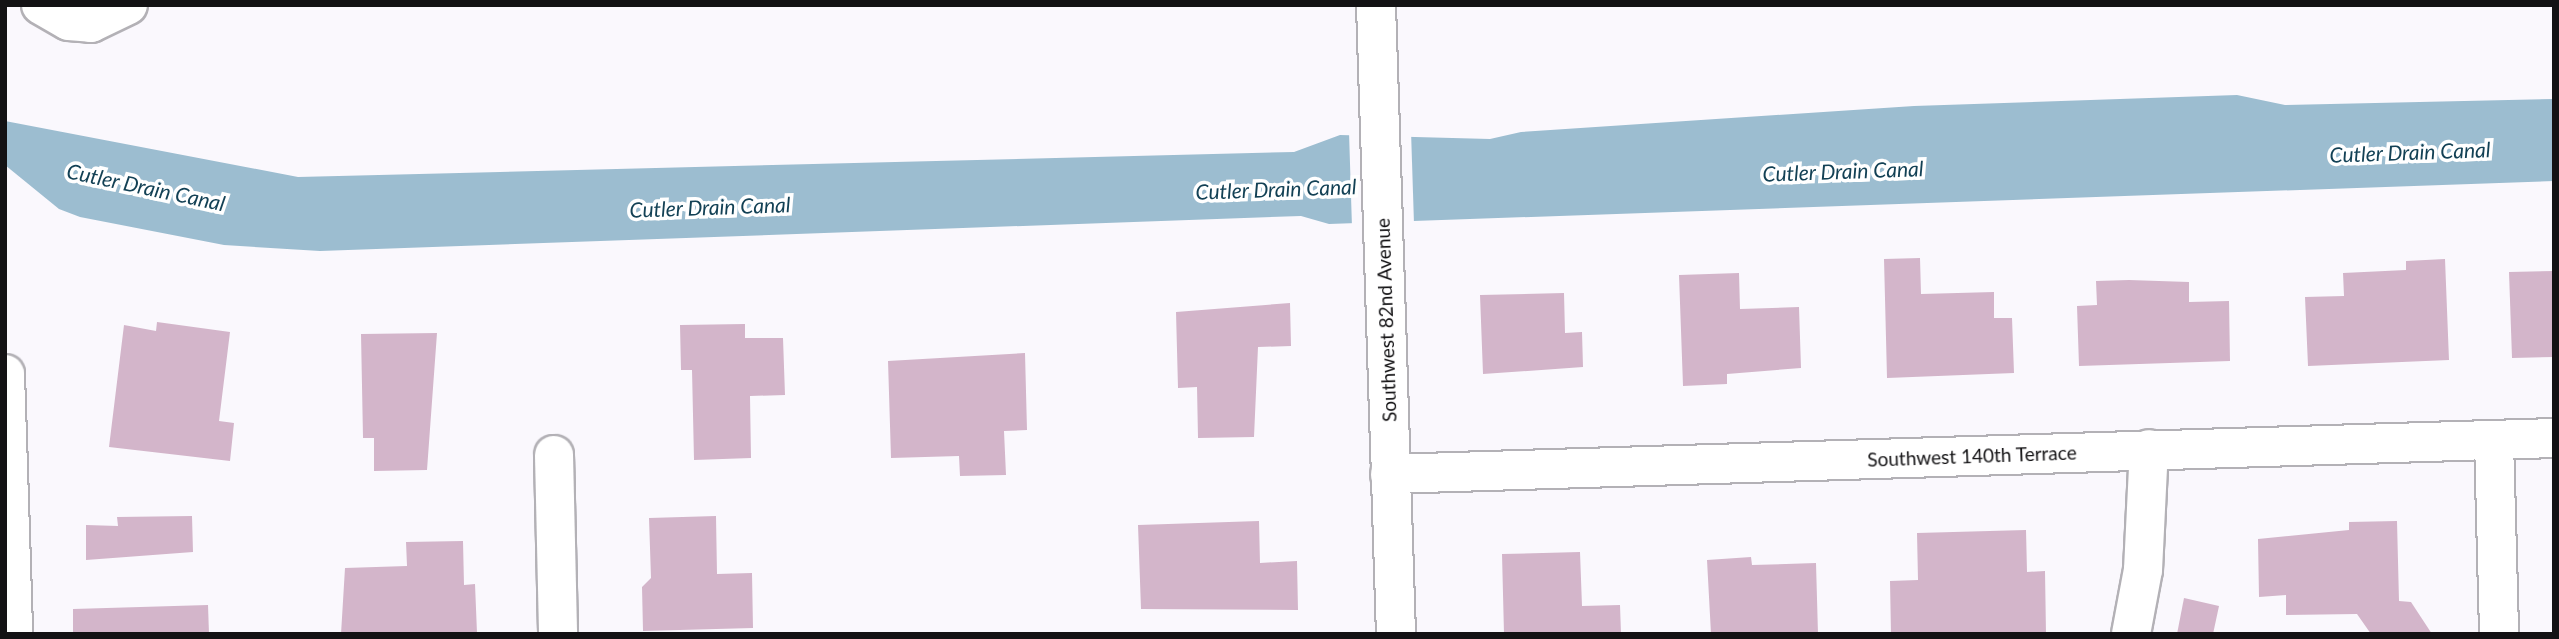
<!DOCTYPE html>
<style>
body{margin:0}
#map{position:relative;width:2559px;height:639px;overflow:hidden;background:#faf8fd;font-family:Lato,sans-serif}
div>[style]{position:absolute}
.water>*{inset:0;background:#9cbdd0}
.pier>*{inset:0;background:#faf8fd}
.building>*{inset:0;background:#d3b5ca}
.roads{filter:drop-shadow(2px 0 #b3b1b6) drop-shadow(-2px 0 #b3b1b6) drop-shadow(0 2px #b3b1b6) drop-shadow(0 -2px #b3b1b6)}
.minor>*{height:38px;margin:-19px;padding:0 19px;transform-origin:19px;border-radius:19px;background:#fff}
span{translate:-50% -50%;white-space:nowrap;text-align:center;line-height:1.15;-webkit-text-stroke:7px #fff;paint-order:stroke}
.street-label{font-size:19px;color:#131214}
.water-label{font-size:21px;color:#134155;font-style:italic}
.frame{position:absolute;inset:0;border:7px solid #131214;pointer-events:none}
</style>
<div id="map">
<div class="water">
<div style="clip-path:polygon(2237px 95px,2285px 105px,2554px 99px,2554px 181px,1329px 224px,1301px 216px,320px 251px,224px 245px,80px 217px,59px 209px,5px 165px,5px 121px,298px 177px,1294px 152px,1340px 135px,1490px 139px,1521px 132px,1914px 106px)"></div>
</div>
<div class="pier">
<div style="clip-path:polygon(1411px 131px,1414px 224px,1352px 227px,1349px 132px)"></div>
</div>
<div class="building">
<div style="clip-path:polygon(1920px 258px,1921px 294px,1994px 292px,1994px 318px,2012px 318px,2014px 373px,1887px 378px,1884px 259px)"></div>
<div style="clip-path:polygon(2445px 259px,2449px 360px,2308px 366px,2305px 297px,2344px 296px,2343px 273px,2406px 270px,2406px 261px)"></div>
<div style="clip-path:polygon(2554px 271px,2554px 357px,2512px 358px,2509px 272px)"></div>
<div style="clip-path:polygon(1739px 273px,1740px 309px,1799px 307px,1801px 368px,1727px 374px,1727px 384px,1683px 386px,1679px 275px)"></div>
<div style="clip-path:polygon(2129px 280px,2189px 282px,2189px 302px,2229px 301px,2230px 361px,2079px 366px,2077px 306px,2097px 305px,2096px 281px)"></div>
<div style="clip-path:polygon(1564px 293px,1565px 333px,1582px 332px,1583px 367px,1483px 374px,1480px 295px)"></div>
<div style="clip-path:polygon(1290px 303px,1291px 346px,1258px 347px,1254px 437px,1198px 438px,1197px 387px,1178px 388px,1176px 312px)"></div>
<div style="clip-path:polygon(157px 322px,230px 332px,219px 421px,234px 423px,230px 461px,109px 447px,124px 325px,156px 331px)"></div>
<div style="clip-path:polygon(745px 324px,745px 338px,783px 338px,785px 395px,750px 396px,751px 458px,694px 460px,692px 370px,681px 370px,680px 325px)"></div>
<div style="clip-path:polygon(437px 333px,427px 470px,374px 471px,374px 438px,363px 438px,361px 334px)"></div>
<div style="clip-path:polygon(1025px 353px,1027px 430px,1004px 431px,1006px 475px,960px 476px,959px 456px,891px 458px,888px 361px)"></div>
<div style="clip-path:polygon(192px 516px,193px 552px,86px 560px,86px 525px,118px 526px,117px 517px)"></div>
<div style="clip-path:polygon(716px 516px,717px 574px,752px 573px,753px 628px,643px 631px,642px 587px,651px 578px,649px 518px)"></div>
<div style="clip-path:polygon(1259px 521px,1260px 563px,1297px 561px,1298px 610px,1141px 609px,1138px 525px)"></div>
<div style="clip-path:polygon(2397px 521px,2399px 601px,2411px 602px,2432px 634px,2371px 634px,2357px 614px,2286px 615px,2286px 595px,2259px 597px,2258px 539px,2349px 530px,2349px 522px)"></div>
<div style="clip-path:polygon(2026px 530px,2027px 572px,2045px 571px,2046px 634px,1891px 634px,1890px 581px,1918px 580px,1917px 533px)"></div>
<div style="clip-path:polygon(463px 541px,464px 585px,475px 584px,477px 633px,341px 634px,345px 568px,407px 566px,406px 542px)"></div>
<div style="clip-path:polygon(1580px 552px,1582px 606px,1620px 605px,1621px 634px,1504px 634px,1502px 554px)"></div>
<div style="clip-path:polygon(1751px 557px,1752px 565px,1816px 563px,1818px 634px,1711px 634px,1707px 560px)"></div>
<div style="clip-path:polygon(2184px 598px,2219px 606px,2213px 634px,2177px 634px)"></div>
<div style="clip-path:polygon(208px 605px,209px 634px,73px 634px,73px 609px)"></div>
</div>
<div class="roads">
<div class="minor">
<div style="left:41px;top:5px;width:32px;rotate:30deg"></div>
<div style="left:69px;top:21px;width:22px;rotate:5deg"></div>
<div style="left:91px;top:23px;width:41px;rotate:-25.9deg"></div>
<div style="left:1376px;top:5px;width:629px;rotate:88.18deg"></div>
<div style="left:5px;top:374px;width:260px;rotate:88.2deg"></div>
<div style="left:2494px;top:440px;width:194px;rotate:88.5deg"></div>
<div style="left:554px;top:455px;width:179px;rotate:88.7deg"></div>
<div style="left:1390px;top:474px;width:1165px;rotate:-1.77deg"></div>
<div style="left:2131px;top:634px;width:65px;rotate:-79.4deg"></div>
<div style="left:2143px;top:570px;width:121px;rotate:-87.2deg"></div>
</div>
</div>
<div class="street-label">
<span style="left:1386px;top:320px;rotate:-92deg">Southwest 82nd Avenue</span>
<span style="left:1972px;top:456px;rotate:-2deg">Southwest 140th Terrace</span>
</div>
<div class="water-label">
<span style="left:2410px;top:152px;rotate:-2deg">Cutler Drain Canal</span>
<span style="left:1843px;top:171px;rotate:-2deg">Cutler Drain Canal</span>
<span style="left:146px;top:187px;rotate:12deg">Cutler Drain Canal</span>
<span style="left:1276px;top:189px;rotate:-2deg">Cutler Drain Canal</span>
<span style="left:710px;top:207px;rotate:-2deg">Cutler Drain Canal</span>
</div>
<div class="frame"></div>
</div>
